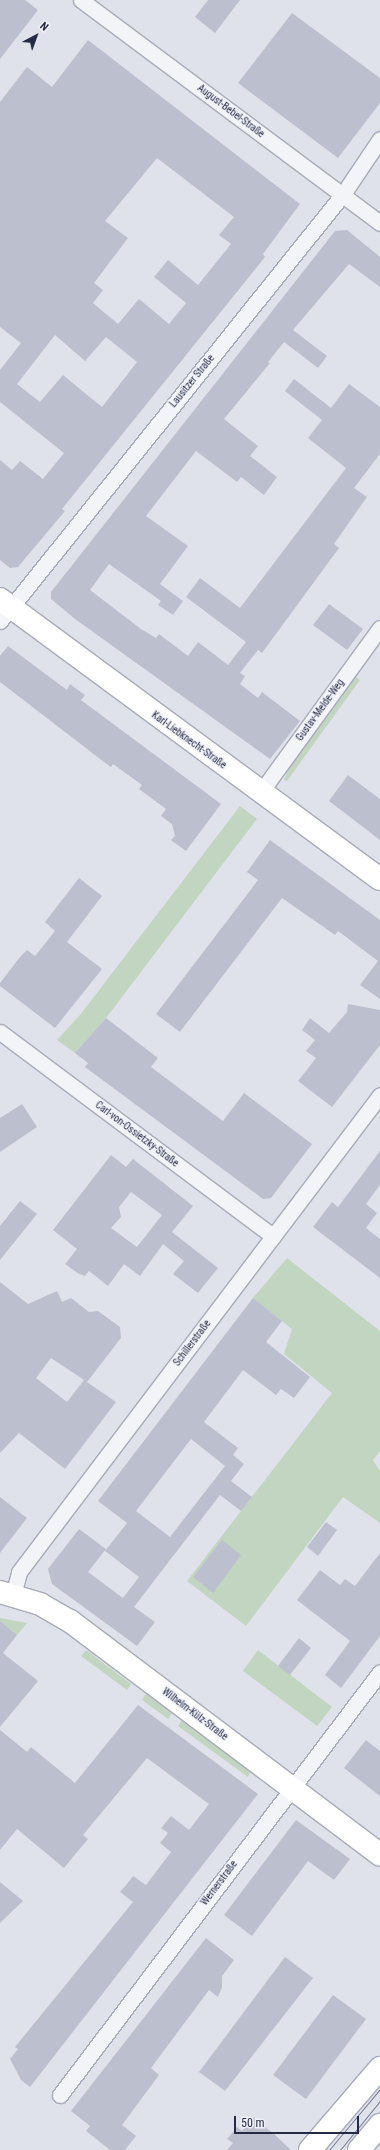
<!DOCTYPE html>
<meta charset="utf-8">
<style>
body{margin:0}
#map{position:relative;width:380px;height:2150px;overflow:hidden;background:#e0e2eb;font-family:"Roboto Condensed",sans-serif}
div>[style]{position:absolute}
.green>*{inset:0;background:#c1d5c0}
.building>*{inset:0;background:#bcbfce}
.roads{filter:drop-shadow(1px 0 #a8abb9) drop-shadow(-1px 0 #a8abb9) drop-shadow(0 1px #a8abb9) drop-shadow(0 -1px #a8abb9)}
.street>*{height:15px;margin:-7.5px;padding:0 7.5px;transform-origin:7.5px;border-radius:7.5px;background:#f3f4f8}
.secondary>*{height:22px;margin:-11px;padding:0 11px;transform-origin:11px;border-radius:11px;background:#fff}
.tram>*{height:1px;margin:-0.5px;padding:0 0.5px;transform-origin:0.5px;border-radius:0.5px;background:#777d96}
span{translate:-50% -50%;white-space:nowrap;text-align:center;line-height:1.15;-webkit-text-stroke:3px #f0f1f8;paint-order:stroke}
.street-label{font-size:10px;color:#262b44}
.north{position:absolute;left:16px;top:16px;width:40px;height:40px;-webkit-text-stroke:3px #f0f1f8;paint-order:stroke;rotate:41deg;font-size:11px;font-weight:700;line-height:16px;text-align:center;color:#262b44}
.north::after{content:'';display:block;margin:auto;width:14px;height:18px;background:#262b44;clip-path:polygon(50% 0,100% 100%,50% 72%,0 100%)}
.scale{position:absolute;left:234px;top:2116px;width:125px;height:18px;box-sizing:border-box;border:2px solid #262b44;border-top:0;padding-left:5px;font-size:12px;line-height:14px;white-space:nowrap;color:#262b44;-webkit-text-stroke:3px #f0f1f8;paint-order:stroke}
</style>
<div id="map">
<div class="green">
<div style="clip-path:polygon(353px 675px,360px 680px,287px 781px,284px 780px,298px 748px)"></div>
<div style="clip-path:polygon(240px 806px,257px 819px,106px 1018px,75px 1053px,57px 1040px,80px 1015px)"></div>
<div style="clip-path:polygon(287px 1258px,380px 1331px,380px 1451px,373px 1460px,380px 1471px,380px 1523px,343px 1497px,246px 1626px,187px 1581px,332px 1393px,284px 1354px,292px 1329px,253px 1298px)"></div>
<div style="clip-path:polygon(0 1618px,27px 1623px,17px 1635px,0 1621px)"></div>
<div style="clip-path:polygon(86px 1650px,131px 1684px,127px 1690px,81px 1656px)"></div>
<div style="clip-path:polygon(258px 1650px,332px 1707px,317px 1726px,243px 1671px)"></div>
<div style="clip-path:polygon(146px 1694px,172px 1713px,168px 1719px,142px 1700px)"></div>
<div style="clip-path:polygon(182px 1720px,250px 1772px,248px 1777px,178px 1726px)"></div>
</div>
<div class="building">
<div style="clip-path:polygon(0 0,25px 0,38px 10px,0 59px)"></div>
<div style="clip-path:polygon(208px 0,240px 0,215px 33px,195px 17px)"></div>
<div style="clip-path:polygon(292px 13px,380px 78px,380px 103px,338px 158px,238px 83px)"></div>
<div style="clip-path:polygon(evenodd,88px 40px,300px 204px,263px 254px,265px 257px,62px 509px,65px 511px,18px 567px,10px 568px,0 560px,0 460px,12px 470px,20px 461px,43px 479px,64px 453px,0 402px,0 370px,21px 343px,0 327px,0 102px,27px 67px,52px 87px,88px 40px,157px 158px,234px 217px,219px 235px,231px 244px,198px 285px,168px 260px,154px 277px,186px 303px,169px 324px,139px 299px,118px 324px,93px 303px,103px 290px,94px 283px,128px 238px,105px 221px,157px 158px,88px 40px,55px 335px,85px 361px,106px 337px,137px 362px,102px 407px,63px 375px,40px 402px,17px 384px,55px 335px)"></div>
<div style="clip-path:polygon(347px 230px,380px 257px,380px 287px,349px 264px,293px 330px,327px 356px,318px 368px,284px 342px,268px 362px,270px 363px,224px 419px,258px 446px,250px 456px,277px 477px,264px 495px,241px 477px,237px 482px,196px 451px,146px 516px,188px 546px,160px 584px,183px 601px,173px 615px,158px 605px,161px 601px,109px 564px,90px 590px,141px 629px,156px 638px,159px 634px,188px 656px,198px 642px,228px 665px,246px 642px,186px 597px,200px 578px,240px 608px,346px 468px,308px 438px,322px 420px,285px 391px,294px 379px,331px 408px,349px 384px,380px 407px,380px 454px,354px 488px,367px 497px,334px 544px,339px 548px,262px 653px,258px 650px,240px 673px,245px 676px,240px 684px,258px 698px,262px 692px,300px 721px,270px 759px,75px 619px,51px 599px,51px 592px,335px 231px)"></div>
<div style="clip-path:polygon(329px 604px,363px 629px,347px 650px,313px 625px)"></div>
<div style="clip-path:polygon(8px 646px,67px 690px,70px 684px,85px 695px,81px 700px,221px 804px,186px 851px,171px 840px,175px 836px,172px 824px,161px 816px,166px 809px,139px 789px,142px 785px,113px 764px,111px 767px,104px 762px,0 682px,0 656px)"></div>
<div style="clip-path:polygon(348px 775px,380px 799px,380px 840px,329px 801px)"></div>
<div style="clip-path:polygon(270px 840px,380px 920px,380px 999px,360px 985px,378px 961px,338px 931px,335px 935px,282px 898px,180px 1032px,156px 1014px,258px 880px,247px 872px)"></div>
<div style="clip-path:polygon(79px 878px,102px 896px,67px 942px,102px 969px,55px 1028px,0 986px,0 983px,20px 957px,27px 950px,35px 956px,55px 931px,45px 922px)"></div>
<div style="clip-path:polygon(348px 1004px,380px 1010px,380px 1045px,332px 1107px,298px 1081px,316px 1058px,306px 1051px,315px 1040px,302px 1030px,310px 1018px,329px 1033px,347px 1012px)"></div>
<div style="clip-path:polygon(106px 1018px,158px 1058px,151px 1067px,223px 1121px,244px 1093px,312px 1144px,271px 1198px,263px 1199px,85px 1067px,88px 1063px,75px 1053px)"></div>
<div style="clip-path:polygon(22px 1104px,37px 1127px,0 1152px,0 1118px)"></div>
<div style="clip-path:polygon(380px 1151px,380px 1185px,366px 1204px,377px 1213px,366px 1228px,380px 1239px,380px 1278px,313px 1227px,332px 1202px,338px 1207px)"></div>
<div style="clip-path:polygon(evenodd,111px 1155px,126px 1167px,133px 1159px,193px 1206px,172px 1232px,218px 1268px,198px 1293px,173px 1274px,184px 1261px,163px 1244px,140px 1276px,124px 1264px,108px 1286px,89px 1271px,85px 1276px,79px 1274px,65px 1264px,77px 1249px,53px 1230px,111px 1155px,131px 1192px,162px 1215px,137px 1247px,111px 1228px,121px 1217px,119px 1207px,131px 1192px)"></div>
<div style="clip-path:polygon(20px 1201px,37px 1214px,0 1260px,0 1226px)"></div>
<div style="clip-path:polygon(0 1282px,28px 1304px,57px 1291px,62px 1302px,71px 1298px,89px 1312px,98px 1311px,120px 1327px,121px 1338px,87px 1382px,51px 1358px,36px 1378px,67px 1402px,84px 1380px,116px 1402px,65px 1469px,19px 1433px,0 1453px)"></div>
<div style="clip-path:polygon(evenodd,253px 1298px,282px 1321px,266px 1342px,310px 1377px,294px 1398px,281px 1389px,276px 1395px,243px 1370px,204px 1422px,238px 1448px,233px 1455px,244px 1464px,231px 1481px,252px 1497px,241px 1511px,220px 1495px,134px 1607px,155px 1622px,137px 1646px,52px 1584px,48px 1569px,79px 1529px,106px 1549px,88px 1572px,123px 1598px,139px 1577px,105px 1551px,127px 1523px,98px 1501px,253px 1298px,191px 1439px,225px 1466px,170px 1537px,136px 1511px,191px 1439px)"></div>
<div style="clip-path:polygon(0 1497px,27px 1518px,0 1553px)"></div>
<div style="clip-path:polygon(326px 1522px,337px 1530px,318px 1556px,307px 1547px)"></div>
<div style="clip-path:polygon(222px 1540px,241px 1555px,213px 1593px,193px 1577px)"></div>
<div style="clip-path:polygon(380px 1553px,380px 1636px,341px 1688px,325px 1675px,350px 1641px,297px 1600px,320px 1570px,340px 1585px,345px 1579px,355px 1586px)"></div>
<div style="clip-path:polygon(0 1621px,17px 1635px,3px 1653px,38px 1681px,0 1727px)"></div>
<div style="clip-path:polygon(299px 1638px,311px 1648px,290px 1675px,278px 1666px)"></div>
<div style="clip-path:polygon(138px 1705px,258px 1794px,30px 2087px,21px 2080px,10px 2059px,18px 2049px,15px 2047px,133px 1902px,120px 1892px,127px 1884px,133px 1876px,146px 1885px,171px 1852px,160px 1843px,168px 1833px,161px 1828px,171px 1816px,189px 1830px,209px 1804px,147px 1758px,83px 1835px,88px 1839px,64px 1868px,17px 1829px,0 1850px,0 1730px,27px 1752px,31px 1747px,75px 1783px)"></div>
<div style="clip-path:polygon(366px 1740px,380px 1751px,380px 1796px,344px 1768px)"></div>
<div style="clip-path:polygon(296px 1820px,350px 1859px,334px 1880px,308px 1861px,252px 1936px,224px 1915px)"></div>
<div style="clip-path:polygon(0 1882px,23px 1901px,0 1923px)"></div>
<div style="clip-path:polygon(206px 1938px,234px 1960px,222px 1976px,222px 1987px,218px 1997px,209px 1990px,151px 2068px,159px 2075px,122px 2125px,136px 2136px,125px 2150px,110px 2150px,86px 2131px,90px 2126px,71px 2111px)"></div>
<div style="clip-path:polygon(285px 1957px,313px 1978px,225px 2091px,199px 2072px)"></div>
<div style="clip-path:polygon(333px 1995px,366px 2019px,306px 2099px,273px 2075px)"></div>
<div style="clip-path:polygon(253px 2117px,275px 2135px,291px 2150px,227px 2150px,233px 2143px,227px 2139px,237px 2127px,242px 2131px)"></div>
</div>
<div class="roads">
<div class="street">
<div style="left:81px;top:0;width:373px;rotate:36.7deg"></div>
<div style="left:0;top:621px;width:548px;rotate:-51.23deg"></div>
<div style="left:343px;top:194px;width:66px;rotate:-56.1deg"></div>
<div style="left:260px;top:793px;width:204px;rotate:-54deg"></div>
<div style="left:0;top:1032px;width:341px;rotate:36.8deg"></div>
<div style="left:13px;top:1595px;width:24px;rotate:-75deg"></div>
<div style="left:19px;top:1572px;width:598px;rotate:-52.88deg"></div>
<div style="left:60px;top:2095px;width:530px;rotate:-52.89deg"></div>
</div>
<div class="secondary">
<div style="left:0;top:599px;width:472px;rotate:36.4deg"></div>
<div style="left:0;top:1592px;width:42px;rotate:16.7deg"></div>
<div style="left:40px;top:1604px;width:34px;rotate:30deg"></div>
<div style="left:70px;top:1621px;width:388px;rotate:37deg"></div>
<div style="left:310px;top:2150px;width:108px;rotate:-49.5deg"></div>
<div style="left:359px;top:2150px;width:33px;rotate:-50deg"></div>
</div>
</div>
<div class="tram">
<div style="left:329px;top:2150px;width:80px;rotate:-50.1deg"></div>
<div style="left:340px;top:2150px;width:63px;rotate:-50.8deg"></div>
</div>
<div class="street-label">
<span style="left:231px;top:111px;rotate:37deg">August-Bebel-Straße</span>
<span style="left:192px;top:381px;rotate:-51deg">Lausitzer Straße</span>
<span style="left:320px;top:710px;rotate:-54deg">Gustav-Melde-Weg</span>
<span style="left:189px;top:740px;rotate:36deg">Karl-Liebknecht-Straße</span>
<span style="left:137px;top:1134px;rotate:37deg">Carl-von-Ossietzky-Straße</span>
<span style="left:192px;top:1343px;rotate:-53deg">Schillerstraße</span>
<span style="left:195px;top:1714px;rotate:37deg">Wilhelm-Külz-Straße</span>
<span style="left:219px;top:1883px;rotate:-53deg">Wernerstraße</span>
</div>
<div class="north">N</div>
<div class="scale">50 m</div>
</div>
